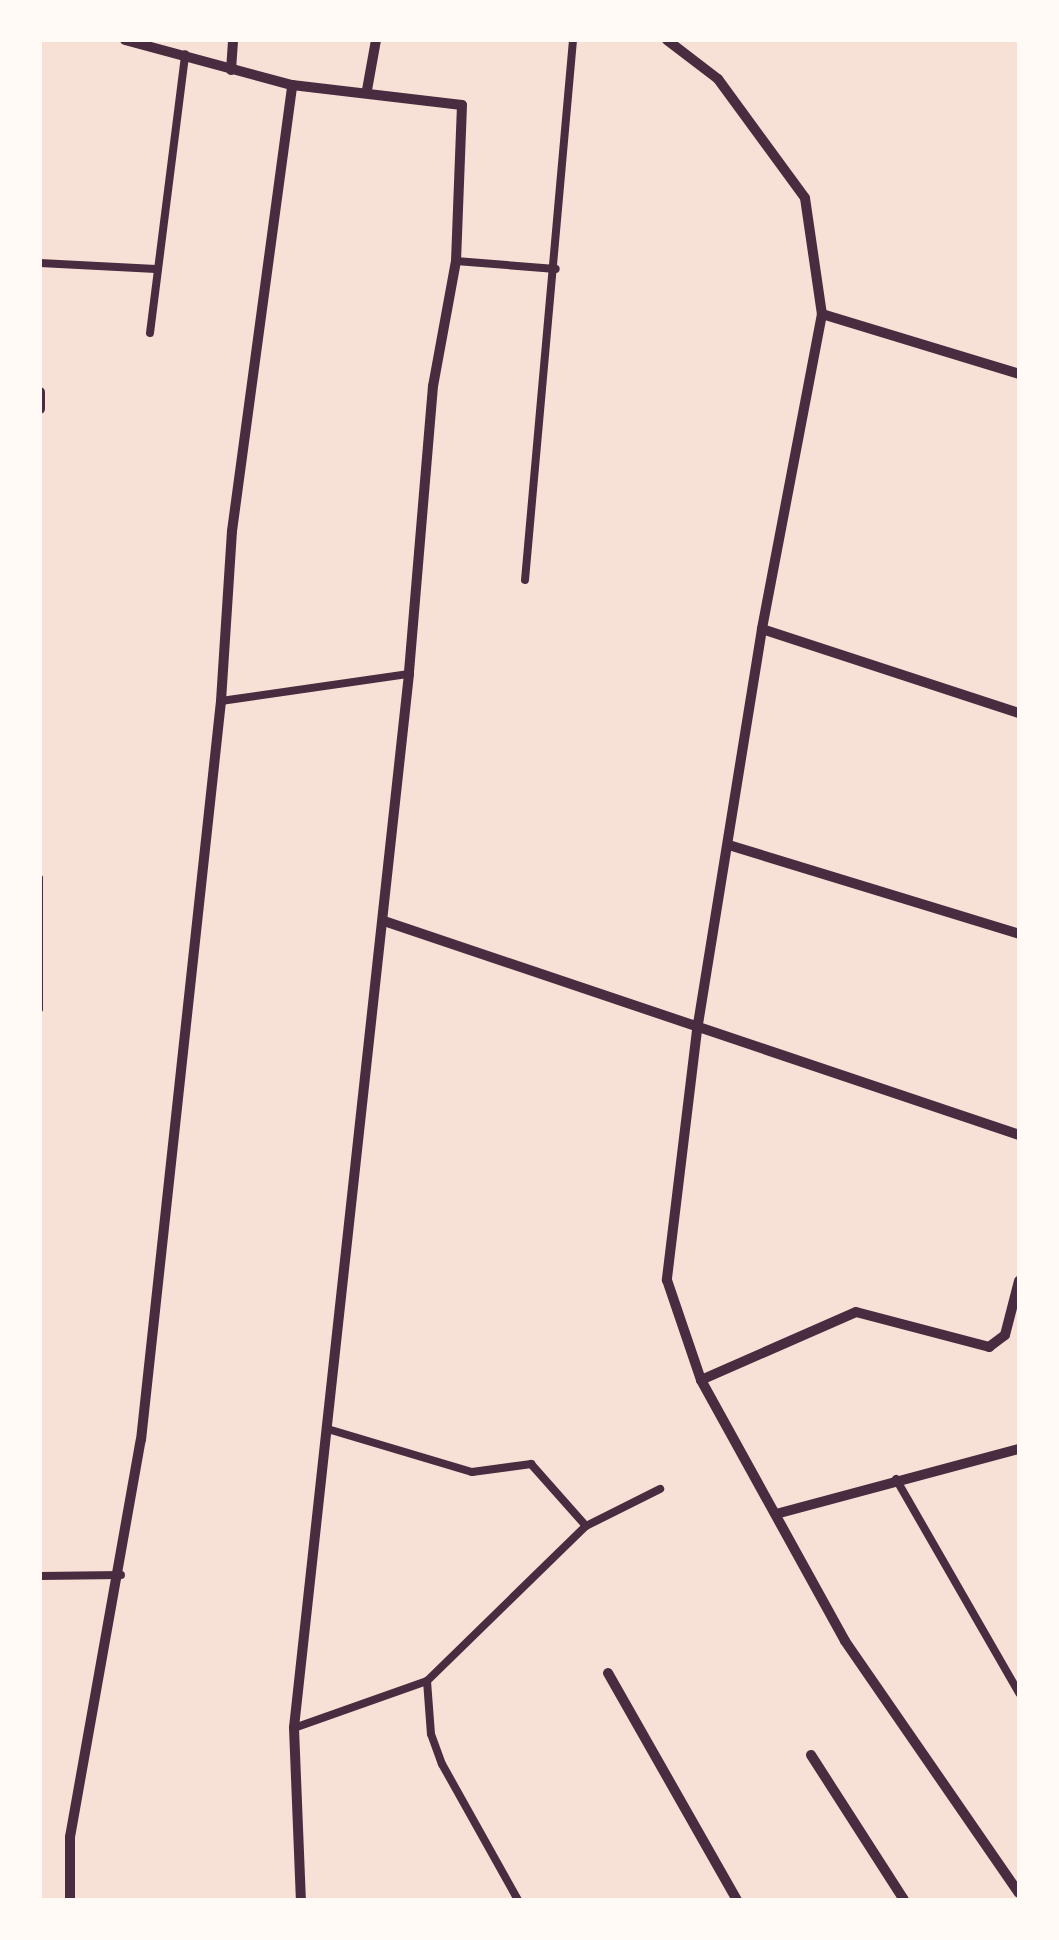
<!DOCTYPE html>
<style>
body{margin:0}
#map{position:relative;width:1059px;height:1940px;overflow:hidden;background:#f7e1d7;font-family:"Asap Condensed",sans-serif}
div>[style]{position:absolute}
.path>*{height:5px;margin:-2.5px;padding:0 2.5px;transform-origin:2.5px;border-radius:2.5px;background:#4a2c40}
.service>*{height:8px;margin:-4px;padding:0 4px;transform-origin:4px;border-radius:4px;background:#4a2c40}
.minor>*{height:10px;margin:-5px;padding:0 5px;transform-origin:5px;border-radius:5px;background:#4a2c40}
span{translate:-50% -50%;white-space:nowrap;text-align:center;line-height:1.15;-webkit-text-stroke:8px #fffaf5;paint-order:stroke}
.frame{position:absolute;inset:0;border:42px solid #fffaf5;pointer-events:none}
</style>
<div id="map">
<div class="path">
<div style="left:40px;top:877px;width:132px;rotate:90deg"></div>
</div>
<div class="service">
<div style="left:456px;top:261px;width:100px;rotate:4.6deg"></div>
<div style="left:40px;top:263px;width:116px;rotate:3deg"></div>
<div style="left:150px;top:333px;width:281px;rotate:-82.8deg"></div>
<div style="left:525px;top:580px;width:542px;rotate:-84.92deg"></div>
<div style="left:221px;top:701px;width:190px;rotate:-8.2deg"></div>
<div style="left:331px;top:1430px;width:147px;rotate:16.6deg"></div>
<div style="left:472px;top:1472px;width:60px;rotate:-7.7deg"></div>
<div style="left:531px;top:1464px;width:83px;rotate:48.4deg"></div>
<div style="left:896px;top:1479px;width:247px;rotate:60.1deg"></div>
<div style="left:40px;top:1576px;width:81px;rotate:-0.7deg"></div>
<div style="left:427px;top:1681px;width:53px;rotate:85.7deg"></div>
<div style="left:431px;top:1734px;width:32px;rotate:70deg"></div>
<div style="left:442px;top:1764px;width:156px;rotate:60.8deg"></div>
<div style="left:294px;top:1728px;width:141px;rotate:-19.5deg"></div>
<div style="left:427px;top:1681px;width:222px;rotate:-44.3deg"></div>
<div style="left:586px;top:1526px;width:83px;rotate:-26.6deg"></div>
</div>
<div class="minor">
<div style="left:125px;top:40px;width:173px;rotate:15.1deg"></div>
<div style="left:292px;top:85px;width:171px;rotate:6.7deg"></div>
<div style="left:462px;top:105px;width:156px;rotate:92.2deg"></div>
<div style="left:456px;top:261px;width:127px;rotate:100.4deg"></div>
<div style="left:433px;top:386px;width:289px;rotate:94.8deg"></div>
<div style="left:409px;top:674px;width:1060px;rotate:96.23deg"></div>
<div style="left:294px;top:1728px;width:172px;rotate:87.7deg"></div>
<div style="left:667px;top:40px;width:64px;rotate:37.4deg"></div>
<div style="left:718px;top:79px;width:147px;rotate:53.8deg"></div>
<div style="left:805px;top:198px;width:117px;rotate:81.7deg"></div>
<div style="left:822px;top:314px;width:321px;rotate:100.8deg"></div>
<div style="left:762px;top:629px;width:398px;rotate:99.2deg"></div>
<div style="left:698px;top:1022px;width:260px;rotate:96.9deg"></div>
<div style="left:667px;top:1280px;width:106px;rotate:71.2deg"></div>
<div style="left:701px;top:1380px;width:298px;rotate:61.1deg"></div>
<div style="left:845px;top:1641px;width:306px;rotate:55.4deg"></div>
<div style="left:231px;top:70px;width:30px;rotate:-86deg"></div>
<div style="left:367px;top:90px;width:51px;rotate:-79.8deg"></div>
<div style="left:822px;top:314px;width:206px;rotate:16.9deg"></div>
<div style="left:40px;top:392px;width:17px;rotate:90deg"></div>
<div style="left:762px;top:629px;width:270px;rotate:18.1deg"></div>
<div style="left:732px;top:846px;width:300px;rotate:17deg"></div>
<div style="left:384px;top:921px;width:670px;rotate:18.62deg"></div>
<div style="left:701px;top:1380px;width:169px;rotate:-23.7deg"></div>
<div style="left:856px;top:1312px;width:138px;rotate:14.7deg"></div>
<div style="left:989px;top:1347px;width:20px;rotate:-37deg"></div>
<div style="left:1005px;top:1335px;width:56px;rotate:-75.5deg"></div>
<div style="left:776px;top:1514px;width:252px;rotate:-15deg"></div>
<div style="left:608px;top:1673px;width:261px;rotate:60.4deg"></div>
<div style="left:811px;top:1755px;width:172px;rotate:57.3deg"></div>
<div style="left:70px;top:1900px;width:63px;rotate:-90deg"></div>
<div style="left:70px;top:1837px;width:403px;rotate:-79.9deg"></div>
<div style="left:141px;top:1440px;width:743px;rotate:-83.82deg"></div>
<div style="left:221px;top:701px;width:170px;rotate:-86.3deg"></div>
<div style="left:232px;top:531px;width:450px;rotate:-82.3deg"></div>
</div>
<div class="frame"></div>
</div>
